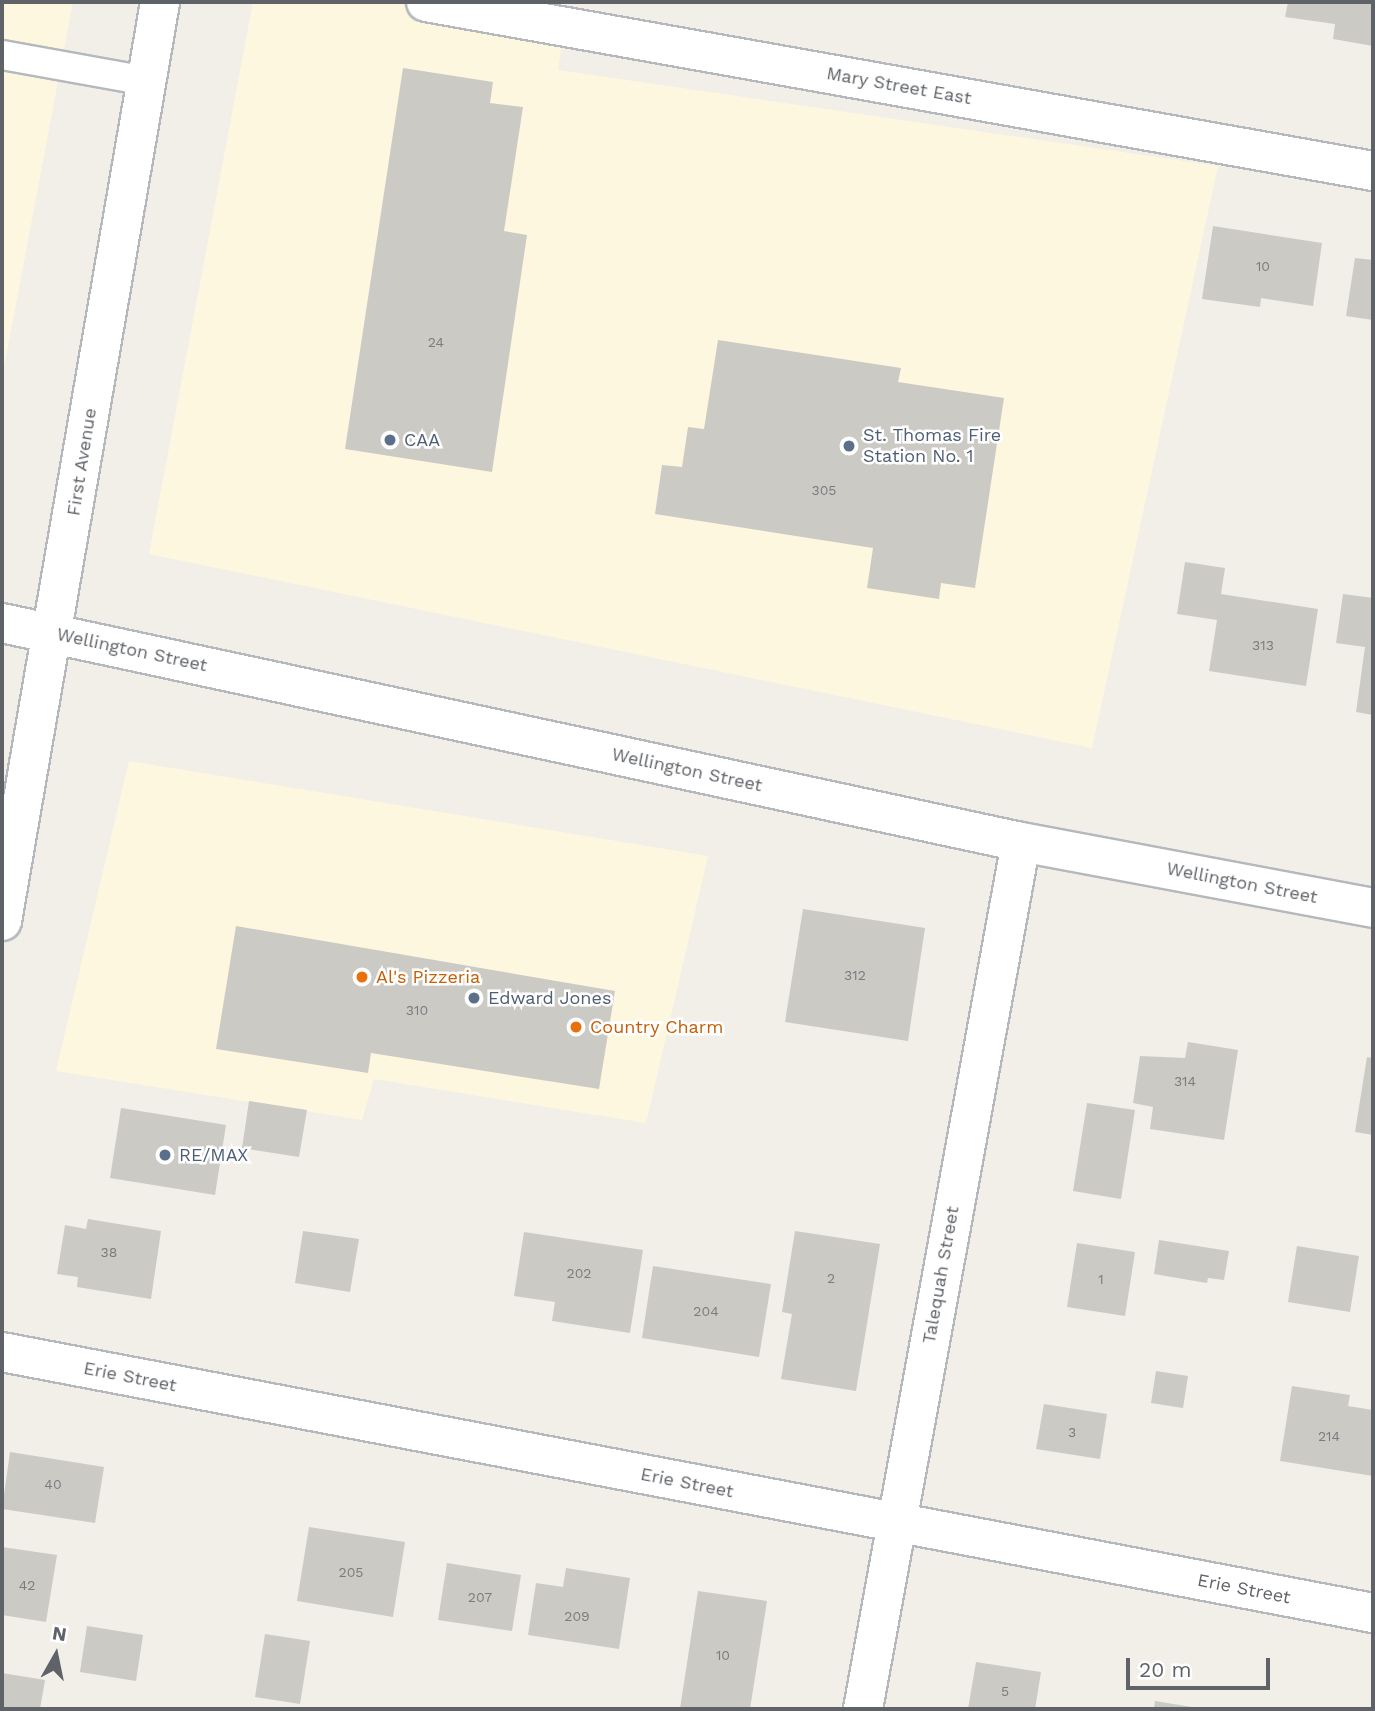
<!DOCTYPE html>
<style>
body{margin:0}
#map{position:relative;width:1375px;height:1711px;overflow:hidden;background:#f1efe8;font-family:"Work Sans",sans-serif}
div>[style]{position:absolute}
.commercial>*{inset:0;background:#fef7e0}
.building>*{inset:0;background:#cccac5}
.roads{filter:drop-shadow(2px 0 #b5b8bc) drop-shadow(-2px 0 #b5b8bc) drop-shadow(0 2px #b5b8bc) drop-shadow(0 -2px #b5b8bc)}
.lane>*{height:28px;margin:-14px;padding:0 14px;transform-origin:14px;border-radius:14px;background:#fff}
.street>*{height:38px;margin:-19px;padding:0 19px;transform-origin:19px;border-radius:19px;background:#fff}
.secondary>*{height:38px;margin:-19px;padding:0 19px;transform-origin:19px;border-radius:19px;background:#fff}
.dots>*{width:19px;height:19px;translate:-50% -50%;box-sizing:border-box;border:4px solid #fff;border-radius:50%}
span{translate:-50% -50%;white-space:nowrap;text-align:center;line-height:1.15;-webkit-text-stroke:5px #fff;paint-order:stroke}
.number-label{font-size:14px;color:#7a7d7f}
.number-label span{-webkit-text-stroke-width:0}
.street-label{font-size:18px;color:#5f6368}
.service-label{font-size:18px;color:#4e5e75}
.left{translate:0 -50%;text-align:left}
.food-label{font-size:18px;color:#c56008}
.frame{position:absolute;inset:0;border:4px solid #5f6368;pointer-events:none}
.north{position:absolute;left:21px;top:1620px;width:70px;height:70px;-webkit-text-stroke:5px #fff;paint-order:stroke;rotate:9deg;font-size:19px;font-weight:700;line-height:28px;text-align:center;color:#5f6368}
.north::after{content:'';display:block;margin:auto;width:24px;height:32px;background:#5f6368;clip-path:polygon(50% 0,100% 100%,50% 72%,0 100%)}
.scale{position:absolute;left:1126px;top:1658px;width:144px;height:32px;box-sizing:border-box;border:4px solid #5f6368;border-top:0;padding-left:9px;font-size:21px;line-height:24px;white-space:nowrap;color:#5f6368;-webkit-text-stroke:5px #fff;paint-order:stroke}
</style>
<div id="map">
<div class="commercial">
<div style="clip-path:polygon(2px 2px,73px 2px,2px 378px)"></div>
<div style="clip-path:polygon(253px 2px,568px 2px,558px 70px,1218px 166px,1092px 748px,149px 554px)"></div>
<div style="clip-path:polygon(129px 761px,708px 856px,646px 1123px,374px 1079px,362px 1120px,56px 1071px)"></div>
</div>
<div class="building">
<div style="clip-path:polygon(1288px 2px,1373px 2px,1373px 46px,1333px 39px,1335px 24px,1285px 17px)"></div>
<div style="clip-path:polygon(403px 68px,493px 82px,490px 103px,523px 107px,504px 231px,527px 235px,492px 472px,345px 449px)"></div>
<div style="clip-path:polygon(1213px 226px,1322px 243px,1313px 306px,1261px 298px,1260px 307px,1202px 299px)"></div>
<div style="clip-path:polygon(1355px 258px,1373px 260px,1373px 320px,1346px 316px)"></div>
<div style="clip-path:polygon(718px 340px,901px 368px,898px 382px,1004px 398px,975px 588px,941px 583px,939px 599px,867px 588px,873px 548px,655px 514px,662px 465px,682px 467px,688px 427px,704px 429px)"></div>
<div style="clip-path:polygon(1185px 562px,1225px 568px,1221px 594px,1318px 609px,1306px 686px,1209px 671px,1217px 620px,1177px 614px)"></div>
<div style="clip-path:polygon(1343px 594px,1373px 598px,1373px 715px,1356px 712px,1365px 647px,1336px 643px)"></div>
<div style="clip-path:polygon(803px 909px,925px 928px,908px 1041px,785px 1022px)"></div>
<div style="clip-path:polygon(236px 926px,615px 991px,599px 1089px,371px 1053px,368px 1073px,216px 1049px)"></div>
<div style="clip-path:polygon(1188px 1042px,1238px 1050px,1224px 1140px,1150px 1129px,1153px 1107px,1133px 1103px,1140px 1056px,1185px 1058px)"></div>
<div style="clip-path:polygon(1367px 1057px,1373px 1058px,1373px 1135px,1355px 1132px)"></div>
<div style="clip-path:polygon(249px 1101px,307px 1110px,299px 1157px,242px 1148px)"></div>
<div style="clip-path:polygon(1087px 1103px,1135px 1110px,1121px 1199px,1073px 1191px)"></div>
<div style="clip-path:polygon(121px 1108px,226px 1125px,215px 1195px,110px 1178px)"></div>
<div style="clip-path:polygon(88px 1219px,161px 1231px,151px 1299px,77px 1287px,78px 1277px,57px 1274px,65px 1225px,86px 1229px)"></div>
<div style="clip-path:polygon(303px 1231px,359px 1239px,350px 1292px,295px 1283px)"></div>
<div style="clip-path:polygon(795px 1231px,880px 1244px,856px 1391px,781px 1379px,792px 1314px,782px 1312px)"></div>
<div style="clip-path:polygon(524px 1232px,643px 1250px,630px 1333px,552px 1321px,555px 1302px,514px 1296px)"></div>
<div style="clip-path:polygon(1159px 1240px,1229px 1251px,1224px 1280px,1208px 1278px,1207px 1283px,1154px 1274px)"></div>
<div style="clip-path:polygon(1077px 1243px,1135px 1252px,1125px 1316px,1067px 1307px)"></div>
<div style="clip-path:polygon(1297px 1246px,1359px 1256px,1350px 1312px,1288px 1302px)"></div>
<div style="clip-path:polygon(653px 1266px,771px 1284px,759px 1357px,642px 1338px)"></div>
<div style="clip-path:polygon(1156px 1371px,1188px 1376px,1183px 1408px,1151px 1403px)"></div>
<div style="clip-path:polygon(1292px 1386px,1350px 1395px,1348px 1406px,1373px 1410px,1373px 1476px,1280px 1461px)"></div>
<div style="clip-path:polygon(1044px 1404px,1107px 1414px,1100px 1459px,1036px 1449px)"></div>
<div style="clip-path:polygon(10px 1452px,104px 1467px,95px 1523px,2px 1509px)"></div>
<div style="clip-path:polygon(309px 1527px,405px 1542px,393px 1617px,297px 1601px)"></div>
<div style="clip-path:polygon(2px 1547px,57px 1555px,46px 1622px,2px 1615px)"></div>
<div style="clip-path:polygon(447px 1563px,521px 1575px,512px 1631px,438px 1620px)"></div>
<div style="clip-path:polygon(566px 1568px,630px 1578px,619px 1649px,528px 1635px,536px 1583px,563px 1587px)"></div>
<div style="clip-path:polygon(698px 1591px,767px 1601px,750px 1709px,680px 1709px)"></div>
<div style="clip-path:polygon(87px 1626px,143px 1635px,136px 1681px,80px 1672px)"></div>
<div style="clip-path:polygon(265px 1634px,310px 1641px,300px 1704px,255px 1697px)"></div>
<div style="clip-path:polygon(976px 1662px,1041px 1672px,1035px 1709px,968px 1709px)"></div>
<div style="clip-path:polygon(2px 1673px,45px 1680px,40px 1709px,2px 1709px)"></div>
<div style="clip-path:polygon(1155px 1701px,1198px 1708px,1198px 1709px,1154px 1709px)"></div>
</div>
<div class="roads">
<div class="lane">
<div style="left:2px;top:55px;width:147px;rotate:10.2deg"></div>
</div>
<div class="street">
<div style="left:426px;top:2px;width:962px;rotate:10.12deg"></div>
<div style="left:2px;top:1352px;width:1396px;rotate:10.78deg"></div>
<div style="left:863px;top:1709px;width:881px;rotate:-79.67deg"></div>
</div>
<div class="secondary">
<div style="left:2px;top:623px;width:1042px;rotate:12.13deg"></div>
<div style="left:1021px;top:842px;width:358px;rotate:10.6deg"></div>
<div style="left:2px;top:921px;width:932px;rotate:-80.24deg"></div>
</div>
</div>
<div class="dots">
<div style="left:390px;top:440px;background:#5c6f8a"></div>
<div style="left:849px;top:446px;background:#5c6f8a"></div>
<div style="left:362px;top:977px;background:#e8710a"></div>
<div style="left:474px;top:998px;background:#5c6f8a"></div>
<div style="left:576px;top:1027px;background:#e8710a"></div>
<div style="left:165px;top:1155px;background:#5c6f8a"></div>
</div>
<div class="number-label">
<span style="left:1263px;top:266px">10</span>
<span style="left:436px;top:342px">24</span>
<span style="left:824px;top:490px">305</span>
<span style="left:1263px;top:645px">313</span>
<span style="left:855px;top:975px">312</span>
<span style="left:417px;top:1010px">310</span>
<span style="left:1185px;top:1081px">314</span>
<span style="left:109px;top:1252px">38</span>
<span style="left:579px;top:1273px">202</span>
<span style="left:831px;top:1278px">2</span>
<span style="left:1101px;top:1279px">1</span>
<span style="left:706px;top:1311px">204</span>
<span style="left:1072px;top:1432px">3</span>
<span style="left:1329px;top:1436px">214</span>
<span style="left:53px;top:1484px">40</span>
<span style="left:351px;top:1572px">205</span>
<span style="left:27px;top:1585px">42</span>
<span style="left:480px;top:1597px">207</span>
<span style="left:577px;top:1616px">209</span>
<span style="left:723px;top:1655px">10</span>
<span style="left:1005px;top:1691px">5</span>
</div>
<div class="street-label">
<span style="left:899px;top:86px;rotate:10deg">Mary Street East</span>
<span style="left:82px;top:462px;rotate:-81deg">First Avenue</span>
<span style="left:132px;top:650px;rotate:12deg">Wellington Street</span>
<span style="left:687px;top:770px;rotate:12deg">Wellington Street</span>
<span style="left:1242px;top:883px;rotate:11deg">Wellington Street</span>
<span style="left:941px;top:1275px;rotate:-80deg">Talequah Street</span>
<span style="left:130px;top:1377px;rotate:11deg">Erie Street</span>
<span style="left:687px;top:1483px;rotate:11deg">Erie Street</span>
<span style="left:1244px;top:1589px;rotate:11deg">Erie Street</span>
</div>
<div class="service-label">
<span class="left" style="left:863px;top:446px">St. Thomas Fire<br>Station No. 1</span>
<span class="left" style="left:404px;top:440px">CAA</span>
<span class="left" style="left:488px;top:998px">Edward Jones</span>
<span class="left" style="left:179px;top:1155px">RE/MAX</span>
</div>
<div class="food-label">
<span class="left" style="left:376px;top:977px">Al's Pizzeria</span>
<span class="left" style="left:590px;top:1027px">Country Charm</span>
</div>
<div class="frame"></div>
<div class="north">N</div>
<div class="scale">20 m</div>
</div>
